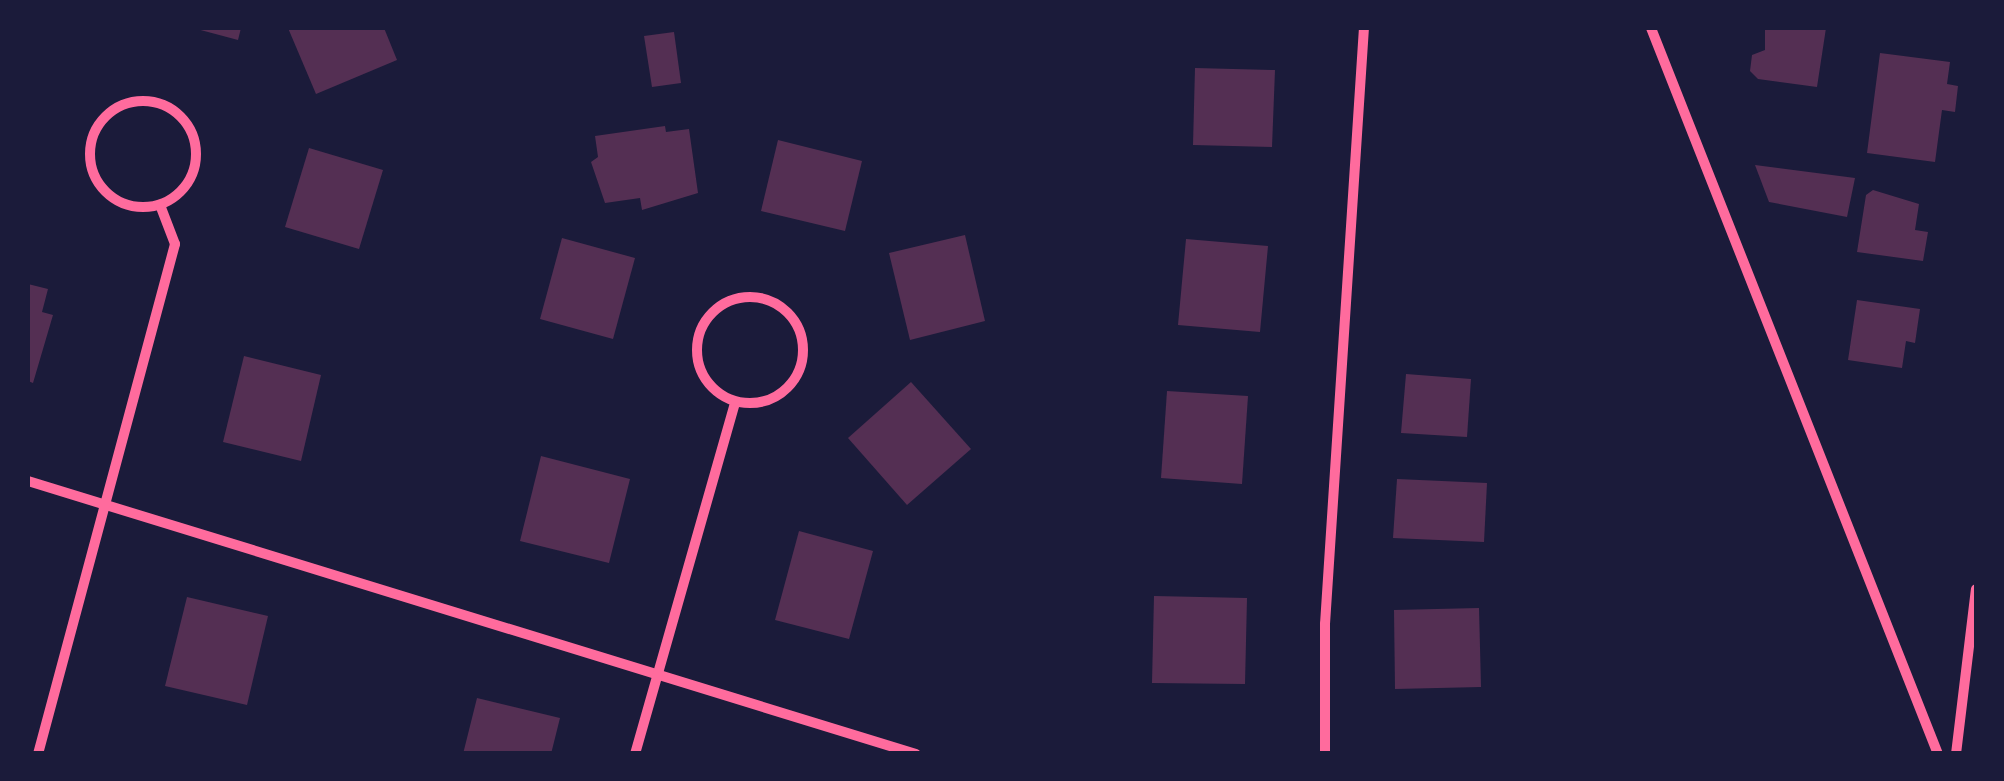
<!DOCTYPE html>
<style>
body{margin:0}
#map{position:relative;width:2004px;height:781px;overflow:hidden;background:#1b1b3a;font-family:Barlow,sans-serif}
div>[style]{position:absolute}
.building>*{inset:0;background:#542f53}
.minor>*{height:10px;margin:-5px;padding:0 5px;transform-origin:5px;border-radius:5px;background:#ff6b9d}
.minor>.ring{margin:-5px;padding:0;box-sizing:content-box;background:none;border:10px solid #ff6b9d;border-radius:50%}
span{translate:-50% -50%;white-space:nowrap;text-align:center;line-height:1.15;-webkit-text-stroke:10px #1b1b3a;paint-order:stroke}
.frame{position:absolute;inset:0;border:30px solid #1b1b3a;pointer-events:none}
</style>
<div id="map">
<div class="building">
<div style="clip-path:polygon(193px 28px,241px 28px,238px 40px)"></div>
<div style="clip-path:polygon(288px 28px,384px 28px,397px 60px,316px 94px)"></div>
<div style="clip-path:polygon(1765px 28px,1826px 28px,1817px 87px,1758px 79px,1750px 71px,1752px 55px,1765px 50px)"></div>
<div style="clip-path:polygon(674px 32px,681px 83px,652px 87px,644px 36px)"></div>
<div style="clip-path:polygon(1880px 53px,1950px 62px,1947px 84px,1958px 86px,1955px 112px,1942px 110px,1935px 162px,1867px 153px)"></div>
<div style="clip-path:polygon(1195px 68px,1275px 70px,1272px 147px,1193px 145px)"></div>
<div style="clip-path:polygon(665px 126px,666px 132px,689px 129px,698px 193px,642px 210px,640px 198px,605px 203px,591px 162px,598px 157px,595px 136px)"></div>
<div style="clip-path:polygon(778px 140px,862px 161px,845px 231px,761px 211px)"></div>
<div style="clip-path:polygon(309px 148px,383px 170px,359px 249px,285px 227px)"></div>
<div style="clip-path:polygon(1755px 165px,1855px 178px,1847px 217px,1769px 202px)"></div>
<div style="clip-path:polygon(1873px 190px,1919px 204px,1915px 230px,1928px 232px,1923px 261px,1857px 252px,1866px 195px)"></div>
<div style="clip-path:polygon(965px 235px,985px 321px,910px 340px,889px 253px)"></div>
<div style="clip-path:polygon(562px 238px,635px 258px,613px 339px,540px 319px)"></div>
<div style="clip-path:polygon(1186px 239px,1268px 246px,1260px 332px,1178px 325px)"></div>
<div style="clip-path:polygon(28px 284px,48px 289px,42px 312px,53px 315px,33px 383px,28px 381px)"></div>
<div style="clip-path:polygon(1857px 300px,1920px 309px,1915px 343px,1906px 341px,1902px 368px,1848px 360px)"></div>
<div style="clip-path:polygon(244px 356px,321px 375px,301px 461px,223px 442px)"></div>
<div style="clip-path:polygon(1406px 374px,1471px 379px,1467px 437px,1401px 433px)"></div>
<div style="clip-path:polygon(911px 382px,971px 449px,907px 505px,848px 438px)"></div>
<div style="clip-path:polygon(1167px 391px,1248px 396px,1242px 484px,1161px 478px)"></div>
<div style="clip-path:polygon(541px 456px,630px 479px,609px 563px,520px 541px)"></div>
<div style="clip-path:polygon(1397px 479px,1487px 483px,1484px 542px,1393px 538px)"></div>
<div style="clip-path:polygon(799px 531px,873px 551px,849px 639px,775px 620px)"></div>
<div style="clip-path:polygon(1154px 596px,1247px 598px,1245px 684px,1152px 683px)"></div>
<div style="clip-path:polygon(187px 597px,268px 616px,247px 705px,165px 686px)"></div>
<div style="clip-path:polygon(1479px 608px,1481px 687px,1395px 689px,1394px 610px)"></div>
<div style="clip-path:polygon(477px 698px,560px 718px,551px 754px,463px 754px)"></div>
</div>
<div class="minor">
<div style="left:1651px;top:28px;width:781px;rotate:68.43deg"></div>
<div class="ring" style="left:90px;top:101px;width:96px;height:96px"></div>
<div class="ring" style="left:697px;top:297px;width:96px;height:96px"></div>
<div style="left:28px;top:481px;width:929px;rotate:17.09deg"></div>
<div style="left:38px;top:754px;width:528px;rotate:-74.96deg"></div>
<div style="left:175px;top:244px;width:42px;rotate:-111deg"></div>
<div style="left:635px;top:754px;width:366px;rotate:-74.1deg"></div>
<div style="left:1325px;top:754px;width:130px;rotate:-90deg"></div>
<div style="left:1325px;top:624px;width:597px;rotate:-86.26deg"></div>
<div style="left:1956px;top:754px;width:166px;rotate:-83.1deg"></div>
</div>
<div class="frame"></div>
</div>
